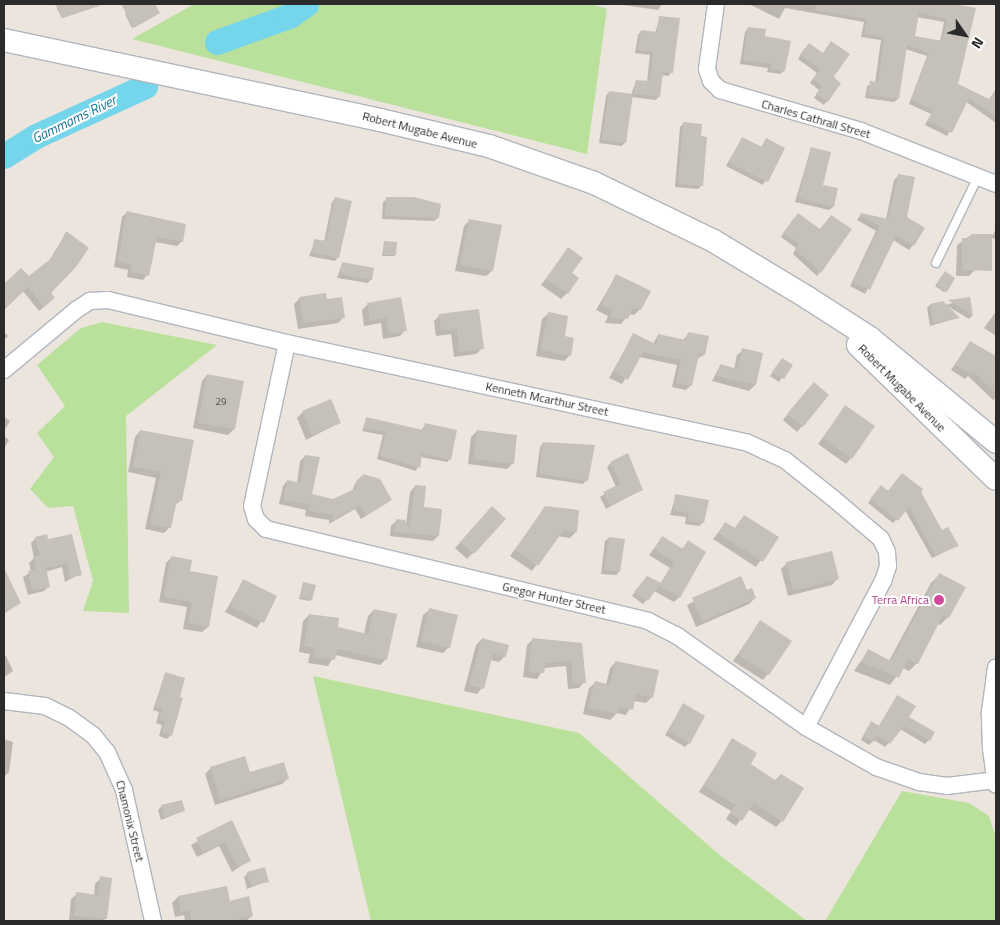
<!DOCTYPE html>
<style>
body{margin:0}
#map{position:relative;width:1000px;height:925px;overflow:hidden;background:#ece5de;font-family:"Titillium Web",sans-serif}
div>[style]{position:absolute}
.green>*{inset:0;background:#b9e19c}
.shadow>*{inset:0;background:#0003}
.river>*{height:25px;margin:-12.5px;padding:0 12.5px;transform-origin:12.5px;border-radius:12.5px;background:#75d5eb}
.building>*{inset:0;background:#c5c0b9}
.roads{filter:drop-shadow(1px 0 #b1b5be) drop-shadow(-1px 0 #b1b5be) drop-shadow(0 1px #b1b5be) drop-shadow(0 -1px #b1b5be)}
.service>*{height:8px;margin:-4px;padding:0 4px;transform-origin:4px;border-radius:4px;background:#fff}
.minor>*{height:16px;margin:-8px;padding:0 8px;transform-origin:8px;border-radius:8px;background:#fff}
.secondary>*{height:22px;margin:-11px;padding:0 11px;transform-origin:11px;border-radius:11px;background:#fff}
.dots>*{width:14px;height:14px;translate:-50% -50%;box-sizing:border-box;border:2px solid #fff;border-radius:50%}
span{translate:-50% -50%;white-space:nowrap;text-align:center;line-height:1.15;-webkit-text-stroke:4px #fff;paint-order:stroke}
.number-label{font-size:10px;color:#52504e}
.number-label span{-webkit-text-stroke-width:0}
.street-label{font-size:12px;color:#2b2b2b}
.hotel-label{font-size:12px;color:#b23c85}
.right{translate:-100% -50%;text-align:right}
.water-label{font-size:14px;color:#127598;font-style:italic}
.frame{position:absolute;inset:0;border:5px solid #2b2b2b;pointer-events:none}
.north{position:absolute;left:940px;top:10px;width:50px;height:50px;-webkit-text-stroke:4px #fff;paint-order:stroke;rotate:123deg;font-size:14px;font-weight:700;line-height:20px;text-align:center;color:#2b2b2b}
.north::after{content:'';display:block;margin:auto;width:18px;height:22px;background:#2b2b2b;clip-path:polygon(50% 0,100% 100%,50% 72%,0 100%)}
</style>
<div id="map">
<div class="green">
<div style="clip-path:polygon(194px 4px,591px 4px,607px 9px,587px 154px,132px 39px)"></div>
<div style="clip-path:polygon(102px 322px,217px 345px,126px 416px,129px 613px,83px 611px,93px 581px,73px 506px,48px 508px,30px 489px,54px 457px,37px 433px,65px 406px,37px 365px,81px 328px)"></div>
<div style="clip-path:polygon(313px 676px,579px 733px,722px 857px,807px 921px,371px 921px)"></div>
<div style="clip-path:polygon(902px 791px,969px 803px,989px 816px,996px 838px,996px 921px,825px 921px)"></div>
</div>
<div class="shadow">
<div style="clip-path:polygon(58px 4px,103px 4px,62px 18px,57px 9px)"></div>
<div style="clip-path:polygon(142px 4px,153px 4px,158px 12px,132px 28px,125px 14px)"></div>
<div style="clip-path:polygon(616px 4px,662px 4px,658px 10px)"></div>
<div style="clip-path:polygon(evenodd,749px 4px,952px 4px,957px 85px,989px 100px,996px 90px,996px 123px,965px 101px,947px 136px,925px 125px,931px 114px,909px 104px,927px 56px,905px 49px,898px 99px,894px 102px,865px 98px,867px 86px,875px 83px,881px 40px,861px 37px,864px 22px,785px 8px,779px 19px,749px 4px,917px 17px,944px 22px,940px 42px,913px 37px,917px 17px)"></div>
<div style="clip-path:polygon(660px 17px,671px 73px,668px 76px,661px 75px,659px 96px,656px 100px,631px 97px,625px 142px,622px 146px,599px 143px,606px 96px,609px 92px,631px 95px,636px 81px,647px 82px,650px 55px,635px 53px,638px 35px,641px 31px,655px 33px)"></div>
<div style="clip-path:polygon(748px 28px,764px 37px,789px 42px,784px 71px,780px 74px,767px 72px,768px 68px,740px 64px,745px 32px)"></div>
<div style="clip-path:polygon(805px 48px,840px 83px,824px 105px,814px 98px,819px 90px,810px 83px,817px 73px,798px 59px)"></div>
<div style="clip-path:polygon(684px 123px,702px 185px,698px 189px,675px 187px,680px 127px)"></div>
<div style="clip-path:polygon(742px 138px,761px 147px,766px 140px,783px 148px,763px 185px,726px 166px)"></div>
<div style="clip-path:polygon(811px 148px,822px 186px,833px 207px,829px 210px,795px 202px)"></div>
<div style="clip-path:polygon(899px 175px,913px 245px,909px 250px,893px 240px,865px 294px,850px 286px,876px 231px,857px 220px,861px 214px,886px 219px,894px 180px)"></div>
<div style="clip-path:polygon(335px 198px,338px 257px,335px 261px,309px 256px,315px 241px,324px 242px,332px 202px)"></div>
<div style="clip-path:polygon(387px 199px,438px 218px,434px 221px,382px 219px,383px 202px)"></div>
<div style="clip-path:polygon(127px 212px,182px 241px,177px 246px,155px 242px,147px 275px,143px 280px,127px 277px,128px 270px,114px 267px,122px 217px)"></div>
<div style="clip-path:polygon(794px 218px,820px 230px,820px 272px,817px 276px,793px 254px,796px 248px,781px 237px)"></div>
<div style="clip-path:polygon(469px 221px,492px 271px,486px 276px,455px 271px,464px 226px)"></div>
<div style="clip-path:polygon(996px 229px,996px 240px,991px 237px,975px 270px,969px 276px,956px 276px,957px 245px,971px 235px,992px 236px)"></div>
<div style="clip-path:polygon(66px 233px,49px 303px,39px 311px,22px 290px,4px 308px,4px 286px,21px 269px,28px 277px,49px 261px)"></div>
<div style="clip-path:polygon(384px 243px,395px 255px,394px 256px,382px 256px)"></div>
<div style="clip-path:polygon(568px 249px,571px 273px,567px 293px,561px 299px,541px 285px)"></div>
<div style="clip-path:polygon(342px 264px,371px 279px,368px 283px,337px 278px)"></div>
<div style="clip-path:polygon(943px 274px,946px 291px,944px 292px,935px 286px)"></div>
<div style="clip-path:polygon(616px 276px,640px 309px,634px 315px,629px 314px,621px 324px,605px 323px,608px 316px,596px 310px)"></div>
<div style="clip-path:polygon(300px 298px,326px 300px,344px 317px,338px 323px,298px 329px,294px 304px)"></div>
<div style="clip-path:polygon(969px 298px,972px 316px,969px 319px,946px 305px)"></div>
<div style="clip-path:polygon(367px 305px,405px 330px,400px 336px,383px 339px,381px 323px,364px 326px,362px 310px)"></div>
<div style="clip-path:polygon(930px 305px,958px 318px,930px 326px,927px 308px)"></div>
<div style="clip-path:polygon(995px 313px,996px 314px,996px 336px,984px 328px)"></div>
<div style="clip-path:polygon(548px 314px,563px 337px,570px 355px,564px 361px,536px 356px,542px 319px)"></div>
<div style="clip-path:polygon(440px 315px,482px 348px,476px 354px,454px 357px,451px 334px,436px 336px,434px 321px)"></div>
<div style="clip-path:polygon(4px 332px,8px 336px,4px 340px)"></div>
<div style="clip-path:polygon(689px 333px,704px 355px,697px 359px,691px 385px,686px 390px,672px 387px,677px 365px,639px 357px,622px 384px,609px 378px,634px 334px,653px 344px,658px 335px,683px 340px)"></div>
<div style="clip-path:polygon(970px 342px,996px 358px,996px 397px,993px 400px,968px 376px,965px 379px,951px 370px)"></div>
<div style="clip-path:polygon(743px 350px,761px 354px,755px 385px,749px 391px,712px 381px,720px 366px,734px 369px,737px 355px)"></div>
<div style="clip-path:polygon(782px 359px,791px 365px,779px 382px,770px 376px)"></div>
<div style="clip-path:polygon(207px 375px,243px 382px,234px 429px,228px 435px,193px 428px,202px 381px)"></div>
<div style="clip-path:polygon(808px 389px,802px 426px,797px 432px,783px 420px)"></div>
<div style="clip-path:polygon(845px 407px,851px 458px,846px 464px,818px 444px)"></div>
<div style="clip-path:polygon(303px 412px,339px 423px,306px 440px,297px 418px)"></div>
<div style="clip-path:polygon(4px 417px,10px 421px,4px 431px)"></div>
<div style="clip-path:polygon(367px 418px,421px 431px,425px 425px,450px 459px,447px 462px,421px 457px,416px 471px,377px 459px,383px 435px,362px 431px)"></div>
<div style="clip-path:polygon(140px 431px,181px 500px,174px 506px,169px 528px,164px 533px,145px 529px,156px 478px,128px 472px,135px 437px)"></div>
<div style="clip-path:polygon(477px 431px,513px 463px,507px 469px,468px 464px,471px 437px)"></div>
<div style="clip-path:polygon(4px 436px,9px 440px,4px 449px)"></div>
<div style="clip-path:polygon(543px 443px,587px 480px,583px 484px,536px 477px,540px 447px)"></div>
<div style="clip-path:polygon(305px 456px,311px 495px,334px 500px,352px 491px,356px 482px,391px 500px,361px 519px,355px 509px,329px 524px,329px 520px,305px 516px,306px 510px,279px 504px,283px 486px,287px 481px,297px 483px,300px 461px)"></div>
<div style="clip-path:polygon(611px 463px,642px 489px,606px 509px,600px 497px,616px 487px,607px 467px)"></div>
<div style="clip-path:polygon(415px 486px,422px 509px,438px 536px,433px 541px,390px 536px,391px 526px,396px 521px,406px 525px,410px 492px)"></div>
<div style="clip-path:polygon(878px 490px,919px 492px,942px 531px,957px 546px,932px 558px,905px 510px,893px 523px,868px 503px)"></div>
<div style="clip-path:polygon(676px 495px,703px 523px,699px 526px,685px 524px,686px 517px,670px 515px)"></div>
<div style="clip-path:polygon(546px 507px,576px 532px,570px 538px,557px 536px,532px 571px,510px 556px)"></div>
<div style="clip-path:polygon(487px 514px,504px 519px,467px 559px,455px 548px)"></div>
<div style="clip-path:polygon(744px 516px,777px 537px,756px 567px,713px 539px,725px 524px,734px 529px)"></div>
<div style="clip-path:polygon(36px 538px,47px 541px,80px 574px,65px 582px,62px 567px,45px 572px,49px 586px,44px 591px,28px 595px,23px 577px,31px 572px,29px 563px,34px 558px,31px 543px)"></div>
<div style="clip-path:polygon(609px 538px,619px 572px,616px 575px,601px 574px,605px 541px)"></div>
<div style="clip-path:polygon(662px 538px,681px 550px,688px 542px,679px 597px,674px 602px,654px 591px,643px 604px,632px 596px,647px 577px,660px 584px,670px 568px,649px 555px)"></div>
<div style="clip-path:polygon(171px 558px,188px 572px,208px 627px,202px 632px,183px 629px,187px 607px,159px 602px,166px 563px)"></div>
<div style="clip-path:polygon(787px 563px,837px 579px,832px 585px,788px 596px,781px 569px)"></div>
<div style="clip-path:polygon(4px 570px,20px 603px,5px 613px,4px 618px)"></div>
<div style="clip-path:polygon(939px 575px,948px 617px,940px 625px,937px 624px,917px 663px,909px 671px,903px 668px,890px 685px,854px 671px,868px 651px,889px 661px,931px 583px)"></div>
<div style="clip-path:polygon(740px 578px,746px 592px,755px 598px,749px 604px,696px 627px,687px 605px)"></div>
<div style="clip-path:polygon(243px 581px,276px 597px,257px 628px,225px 612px)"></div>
<div style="clip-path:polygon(303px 583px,311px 600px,310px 601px,299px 599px)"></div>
<div style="clip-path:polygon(374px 610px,385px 660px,380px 665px,335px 655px,328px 666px,308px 663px,310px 654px,299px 652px,303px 621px,309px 615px,336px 628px,364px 634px,368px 616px)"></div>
<div style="clip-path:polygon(429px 610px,449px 647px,443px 653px,416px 647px,423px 615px)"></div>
<div style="clip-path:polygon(760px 622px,768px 674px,763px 680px,733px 661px)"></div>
<div style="clip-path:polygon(482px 639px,505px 656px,499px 662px,490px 660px,482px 688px,477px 694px,464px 691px,476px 645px)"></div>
<div style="clip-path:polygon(533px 639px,581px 645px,584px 682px,579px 688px,568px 689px,566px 666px,544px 668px,537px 679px,523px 677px,527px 645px)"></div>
<div style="clip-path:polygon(6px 656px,13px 671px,4px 677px,4px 657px)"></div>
<div style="clip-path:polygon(616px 662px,652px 697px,646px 703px,634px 701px,626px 715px,617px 713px,610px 720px,583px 714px,589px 688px,595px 683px,606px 685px,610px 668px)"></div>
<div style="clip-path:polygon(165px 674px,171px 735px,167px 739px,159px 736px,162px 725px,156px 723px,159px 712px,153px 710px)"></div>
<div style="clip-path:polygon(897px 697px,908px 718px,929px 740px,925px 744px,900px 729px,885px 747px,874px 740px,869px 745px,861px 740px,868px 727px,878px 727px)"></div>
<div style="clip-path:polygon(683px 705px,689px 743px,685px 747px,665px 735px)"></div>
<div style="clip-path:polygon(4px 739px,13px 742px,9px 772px,4px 777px)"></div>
<div style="clip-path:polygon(732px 740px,782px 821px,776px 827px,748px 809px,736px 826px,726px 819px,731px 811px,699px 792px)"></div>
<div style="clip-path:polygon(211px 768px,249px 774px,287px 779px,282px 784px,215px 805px,205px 774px)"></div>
<div style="clip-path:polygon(162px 806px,183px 811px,161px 820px,158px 810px)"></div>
<div style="clip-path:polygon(231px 822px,250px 860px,232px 872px,219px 846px,197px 857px,191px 845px)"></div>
<div style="clip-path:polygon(248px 873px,267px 881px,247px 889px,244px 877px)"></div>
<div style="clip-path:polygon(101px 878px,106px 918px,103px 921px,69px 921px,71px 899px,77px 894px,94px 896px,95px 884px)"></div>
<div style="clip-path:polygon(226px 887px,229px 902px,252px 916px,246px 921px,185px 921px,184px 915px,175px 917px,172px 903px,178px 897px)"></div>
</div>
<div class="river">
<div style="left:217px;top:42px;width:77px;rotate:-19.9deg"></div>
<div style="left:289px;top:16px;width:21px;rotate:-35deg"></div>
<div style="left:4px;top:156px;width:38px;rotate:-32deg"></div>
<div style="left:36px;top:136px;width:120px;rotate:-24.6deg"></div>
</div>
<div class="building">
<div style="clip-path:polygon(55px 4px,98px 4px,99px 6px,63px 18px)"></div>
<div style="clip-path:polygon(121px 4px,155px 4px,160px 13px,134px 28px)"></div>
<div style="clip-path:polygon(evenodd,816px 4px,954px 4px,976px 8px,958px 84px,989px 99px,996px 89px,996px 117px,969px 98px,952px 133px,928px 121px,933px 110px,911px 100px,929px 53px,907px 45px,899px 99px,868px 95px,870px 81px,878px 82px,884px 37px,864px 34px,867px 19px,815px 10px,816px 4px,919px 13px,947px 19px,942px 41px,915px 36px,919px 13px)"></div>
<div style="clip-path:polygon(659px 16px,680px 18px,673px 73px,663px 72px,660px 97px,634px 94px,636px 80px,650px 81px,653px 52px,638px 50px,641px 30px,657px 32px)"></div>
<div style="clip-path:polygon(748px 27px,766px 29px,765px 36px,791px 41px,785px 71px,770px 69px,771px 64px,743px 60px)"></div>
<div style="clip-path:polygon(831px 41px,850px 54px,833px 78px,841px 83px,828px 102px,816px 94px,822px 86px,813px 79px,820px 69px,800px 55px,809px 43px,823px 53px)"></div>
<div style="clip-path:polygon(609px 91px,633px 94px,626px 143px,602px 140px)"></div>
<div style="clip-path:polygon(683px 122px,702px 124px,701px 136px,707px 137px,703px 186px,678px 184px)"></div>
<div style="clip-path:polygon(742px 137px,762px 147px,766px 138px,785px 148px,768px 182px,729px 163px)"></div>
<div style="clip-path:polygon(811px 147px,831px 152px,823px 185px,838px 188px,834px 207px,798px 198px)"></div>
<div style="clip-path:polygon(898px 174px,915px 177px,907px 217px,925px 228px,914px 246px,896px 236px,870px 290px,853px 282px,880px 226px,860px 215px,861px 213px,888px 219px)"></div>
<div style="clip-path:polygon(335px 197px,352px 201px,339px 258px,312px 253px,314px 239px,326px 241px)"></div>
<div style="clip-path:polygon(386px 197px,414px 197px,441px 204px,439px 218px,385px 216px)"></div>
<div style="clip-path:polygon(126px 211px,186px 224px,183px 242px,157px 237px,149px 276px,131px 272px,132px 265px,118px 262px)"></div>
<div style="clip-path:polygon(798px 213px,820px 229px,831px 215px,852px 229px,821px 273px,795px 249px,799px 244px,783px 233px)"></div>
<div style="clip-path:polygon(469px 219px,502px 225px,493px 271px,460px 265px)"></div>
<div style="clip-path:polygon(66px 231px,89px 248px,76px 267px,51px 293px,55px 298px,44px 307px,28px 287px,4px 310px,4px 284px,21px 268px,29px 276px,53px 257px)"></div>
<div style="clip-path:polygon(971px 234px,992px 234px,992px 271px,962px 270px,962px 238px,971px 238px)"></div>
<div style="clip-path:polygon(384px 241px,397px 242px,396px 255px,383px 255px)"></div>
<div style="clip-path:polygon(568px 247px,583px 258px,572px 273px,579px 278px,568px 294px,546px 279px)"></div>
<div style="clip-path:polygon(342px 262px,374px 268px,372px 280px,340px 274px)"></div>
<div style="clip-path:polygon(945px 271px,955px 278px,947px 292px,936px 285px)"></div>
<div style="clip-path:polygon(616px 274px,651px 291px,641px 310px,633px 308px,628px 319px,610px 318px,613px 310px,601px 305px)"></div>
<div style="clip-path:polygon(326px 293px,327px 299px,342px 297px,345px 318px,303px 323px,299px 297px)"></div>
<div style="clip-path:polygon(401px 297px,407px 331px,389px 334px,386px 318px,370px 321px,367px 303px)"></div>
<div style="clip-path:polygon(970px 297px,973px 316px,948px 300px)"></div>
<div style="clip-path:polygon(943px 301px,960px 318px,933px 323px,930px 304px)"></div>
<div style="clip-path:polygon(479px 309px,484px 349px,459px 352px,457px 329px,441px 331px,439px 314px)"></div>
<div style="clip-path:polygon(548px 312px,568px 316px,565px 336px,574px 338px,571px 356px,541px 350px)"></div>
<div style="clip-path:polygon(688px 332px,709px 336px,705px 355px,699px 354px,692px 386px,676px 383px,681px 360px,643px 352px,628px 380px,613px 372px,633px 333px,656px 344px,658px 334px,686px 340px)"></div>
<div style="clip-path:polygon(970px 341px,996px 356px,996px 394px,973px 371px,971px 374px,955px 365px)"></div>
<div style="clip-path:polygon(742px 348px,763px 353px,756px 385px,717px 376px,720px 364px,737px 369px)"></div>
<div style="clip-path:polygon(782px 358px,793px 365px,784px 379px,772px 372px)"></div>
<div style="clip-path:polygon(207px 374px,244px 381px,235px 429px,198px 423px)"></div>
<div style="clip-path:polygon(814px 382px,829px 395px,803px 427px,787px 414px)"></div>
<div style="clip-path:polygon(331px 399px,341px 423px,312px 435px,302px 411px)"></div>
<div style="clip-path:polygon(845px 405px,875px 426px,852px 459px,823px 438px)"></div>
<div style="clip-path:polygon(366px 417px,423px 430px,425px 423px,457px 430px,451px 460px,422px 454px,420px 468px,380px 456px,386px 432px,364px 428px)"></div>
<div style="clip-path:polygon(140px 430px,194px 440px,182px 501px,177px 500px,171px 528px,150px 524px,161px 472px,133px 467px)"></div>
<div style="clip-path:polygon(477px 430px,517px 435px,514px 464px,473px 459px)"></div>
<div style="clip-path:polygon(543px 442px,595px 445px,588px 481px,539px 474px)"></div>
<div style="clip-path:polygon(628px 453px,643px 490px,610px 506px,603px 492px,620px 484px,610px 462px)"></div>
<div style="clip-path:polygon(305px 455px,320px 457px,312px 494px,333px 499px,357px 488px,356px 481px,364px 474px,380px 479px,392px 500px,366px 516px,360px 505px,333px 521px,333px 515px,309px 511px,310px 505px,283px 500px,287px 480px,301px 483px)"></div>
<div style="clip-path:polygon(902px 473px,923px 489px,921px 492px,942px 530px,948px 527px,959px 546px,935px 555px,909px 507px,898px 521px,870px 499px,881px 485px,888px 491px)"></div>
<div style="clip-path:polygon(415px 485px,426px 486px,424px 507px,442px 509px,439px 536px,394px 532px,396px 519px,405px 520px,409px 528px)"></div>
<div style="clip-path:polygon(675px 494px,709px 500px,704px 523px,687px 521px,689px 513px,673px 511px)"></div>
<div style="clip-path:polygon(492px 506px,506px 519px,474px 554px,460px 542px)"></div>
<div style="clip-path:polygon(545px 506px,579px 510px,577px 532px,563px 531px,538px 566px,515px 550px)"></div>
<div style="clip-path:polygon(744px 515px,779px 537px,763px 562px,718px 533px,725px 522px,735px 528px)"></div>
<div style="clip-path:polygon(47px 534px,48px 539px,72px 534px,82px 575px,70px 578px,67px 563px,46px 568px,50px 587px,33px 591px,28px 571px,36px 569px,33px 557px,40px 555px,35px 537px)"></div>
<div style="clip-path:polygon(662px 536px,683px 549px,688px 540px,706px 552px,680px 598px,659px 586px,674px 562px,654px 549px)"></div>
<div style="clip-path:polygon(609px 537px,625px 539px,620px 572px,604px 570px)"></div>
<div style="clip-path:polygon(832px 551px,839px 579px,793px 591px,786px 562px)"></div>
<div style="clip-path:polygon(171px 556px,192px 560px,190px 571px,218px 576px,209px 627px,188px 623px,192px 602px,164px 597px)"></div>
<div style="clip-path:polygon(4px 568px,21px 603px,4px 612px)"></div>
<div style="clip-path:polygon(939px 573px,966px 587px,949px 618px,943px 615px,918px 664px,908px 659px,899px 678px,861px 662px,868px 649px,891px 661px)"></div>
<div style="clip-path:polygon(647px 576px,661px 583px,648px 601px,634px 592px)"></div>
<div style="clip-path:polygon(741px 576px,747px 590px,752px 588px,756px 598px,702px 622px,692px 598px)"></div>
<div style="clip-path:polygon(243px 579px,277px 596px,264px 623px,230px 606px)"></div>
<div style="clip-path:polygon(303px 582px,316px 585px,312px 600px,300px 598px)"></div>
<div style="clip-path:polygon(429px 608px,458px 615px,450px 648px,421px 641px)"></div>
<div style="clip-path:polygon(374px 609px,397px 614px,387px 660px,337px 649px,335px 660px,313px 657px,315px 648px,304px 646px,309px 614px,339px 618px,338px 627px,368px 634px)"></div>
<div style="clip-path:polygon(760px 620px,792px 641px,769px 675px,738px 655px)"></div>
<div style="clip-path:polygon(482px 638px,509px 645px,506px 657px,493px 654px,484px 689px,469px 685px)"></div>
<div style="clip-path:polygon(532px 638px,582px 643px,586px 683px,573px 684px,571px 661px,546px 663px,544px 673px,528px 672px)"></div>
<div style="clip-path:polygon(615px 661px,659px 670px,653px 698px,636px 694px,633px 710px,619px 707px,617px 714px,588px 708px,595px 681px,610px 685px)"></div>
<div style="clip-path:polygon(165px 672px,185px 678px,180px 697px,183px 698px,172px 736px,162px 733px,165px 721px,159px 720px,162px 709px,155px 707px)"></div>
<div style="clip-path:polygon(897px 695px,916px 706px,909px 717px,935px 732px,930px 741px,904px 726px,890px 744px,877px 736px,874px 742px,863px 736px,871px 721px,879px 726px)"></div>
<div style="clip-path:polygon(683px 703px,705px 716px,690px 744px,668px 731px)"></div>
<div style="clip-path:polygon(732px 738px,757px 753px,751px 764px,775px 780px,781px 774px,804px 788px,783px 822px,754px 803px,742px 821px,730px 813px,736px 805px,704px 786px)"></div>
<div style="clip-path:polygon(245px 756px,250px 772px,284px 762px,289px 779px,220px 800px,210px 767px)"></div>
<div style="clip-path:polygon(182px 800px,185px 811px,164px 817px,161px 805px)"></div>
<div style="clip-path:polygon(232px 820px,251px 861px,238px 867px,225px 842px,203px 852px,196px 838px)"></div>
<div style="clip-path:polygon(265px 867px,269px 882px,251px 886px,247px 872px)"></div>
<div style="clip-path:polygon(100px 876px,112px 878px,107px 919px,74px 916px,76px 892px,98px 895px)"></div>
<div style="clip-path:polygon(227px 886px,230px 901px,249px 896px,253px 916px,231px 921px,192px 921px,189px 910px,181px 912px,178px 896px)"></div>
</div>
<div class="roads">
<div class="service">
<div style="left:936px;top:263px;width:96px;rotate:-64deg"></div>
</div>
<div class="minor">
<div style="left:716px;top:4px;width:66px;rotate:97.9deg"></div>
<div style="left:707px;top:69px;width:13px;rotate:72deg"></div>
<div style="left:711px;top:81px;width:13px;rotate:45deg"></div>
<div style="left:720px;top:90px;width:147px;rotate:16.2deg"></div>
<div style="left:861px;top:131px;width:145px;rotate:21.4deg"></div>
<div style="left:287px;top:343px;width:167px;rotate:102.1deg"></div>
<div style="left:252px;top:506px;width:14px;rotate:73deg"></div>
<div style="left:256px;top:519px;width:14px;rotate:45deg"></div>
<div style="left:266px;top:529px;width:393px;rotate:13.5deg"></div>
<div style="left:648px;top:621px;width:31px;rotate:27deg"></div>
<div style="left:676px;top:635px;width:159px;rotate:35.3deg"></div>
<div style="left:806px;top:727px;width:81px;rotate:29.7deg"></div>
<div style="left:876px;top:767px;width:46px;rotate:19.2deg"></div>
<div style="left:919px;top:782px;width:28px;rotate:8deg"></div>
<div style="left:947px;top:786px;width:48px;rotate:-7.1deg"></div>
<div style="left:4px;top:370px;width:94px;rotate:-39.8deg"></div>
<div style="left:76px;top:310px;width:17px;rotate:-33deg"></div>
<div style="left:90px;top:301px;width:18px;rotate:-3deg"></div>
<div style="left:108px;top:300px;width:184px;rotate:13.5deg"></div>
<div style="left:287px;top:343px;width:470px;rotate:12.2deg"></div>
<div style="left:746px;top:442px;width:21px;rotate:25deg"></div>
<div style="left:765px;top:451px;width:22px;rotate:24deg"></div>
<div style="left:785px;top:460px;width:63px;rotate:38.5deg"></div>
<div style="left:834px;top:499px;width:62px;rotate:40.4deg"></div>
<div style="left:881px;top:539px;width:14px;rotate:65deg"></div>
<div style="left:887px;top:552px;width:14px;rotate:86deg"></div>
<div style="left:888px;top:566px;width:16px;rotate:108deg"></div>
<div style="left:883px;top:581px;width:165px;rotate:117.8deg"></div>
<div style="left:4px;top:701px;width:41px;rotate:7deg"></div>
<div style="left:45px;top:706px;width:25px;rotate:26deg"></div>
<div style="left:68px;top:717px;width:31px;rotate:36deg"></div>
<div style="left:93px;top:735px;width:22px;rotate:51deg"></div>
<div style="left:107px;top:752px;width:42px;rotate:65.9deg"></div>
<div style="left:124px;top:790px;width:134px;rotate:77.5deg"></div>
<div style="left:993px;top:738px;width:11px;rotate:100deg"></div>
<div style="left:991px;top:749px;width:36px;rotate:82deg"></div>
<div style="left:991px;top:749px;width:37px;rotate:-92deg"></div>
<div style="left:990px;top:712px;width:45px;rotate:-82.4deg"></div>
</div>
<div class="secondary">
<div style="left:4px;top:40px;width:384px;rotate:12deg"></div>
<div style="left:380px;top:120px;width:112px;rotate:13.4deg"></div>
<div style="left:489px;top:146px;width:111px;rotate:19.4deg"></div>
<div style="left:594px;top:183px;width:131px;rotate:25.8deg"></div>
<div style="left:712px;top:240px;width:112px;rotate:31.1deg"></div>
<div style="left:808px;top:298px;width:74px;rotate:32.8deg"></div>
<div style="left:870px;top:338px;width:163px;rotate:39.5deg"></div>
<div style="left:858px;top:345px;width:192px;rotate:44.2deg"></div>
</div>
</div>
<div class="dots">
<div style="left:939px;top:600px;background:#d1479c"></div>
</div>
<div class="number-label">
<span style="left:221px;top:402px">29</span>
</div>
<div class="street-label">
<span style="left:816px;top:119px;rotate:16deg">Charles Cathrall Street</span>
<span style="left:420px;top:130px;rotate:14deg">Robert Mugabe Avenue</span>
<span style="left:902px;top:388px;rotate:45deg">Robert Mugabe Avenue</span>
<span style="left:547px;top:399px;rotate:12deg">Kenneth Mcarthur Street</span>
<span style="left:554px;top:598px;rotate:13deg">Gregor Hunter Street</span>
<span style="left:130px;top:821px;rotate:76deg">Chamonix Street</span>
</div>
<div class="hotel-label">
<span class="right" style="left:929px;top:600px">Terra Africa</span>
</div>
<div class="water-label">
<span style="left:74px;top:119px;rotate:-26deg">Gammams River</span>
</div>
<div class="frame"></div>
<div class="north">N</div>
</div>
